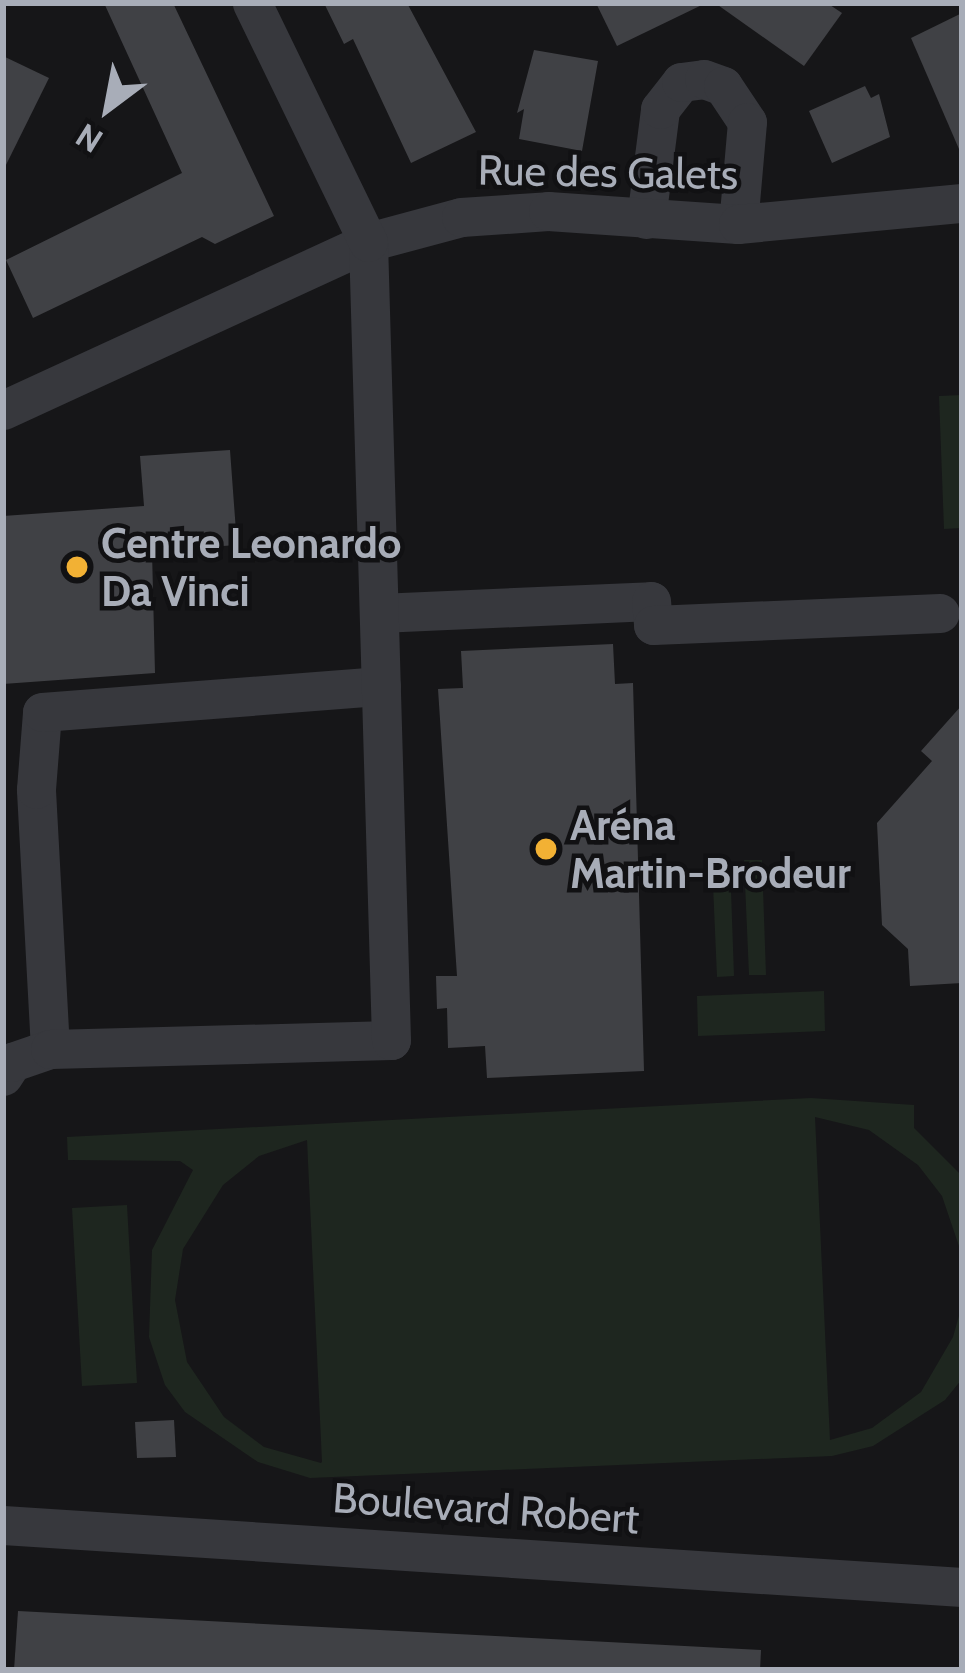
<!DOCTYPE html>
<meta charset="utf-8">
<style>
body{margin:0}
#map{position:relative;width:965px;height:1673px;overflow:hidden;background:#161618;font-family:Cabin,sans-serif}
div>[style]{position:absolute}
.green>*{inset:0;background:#1e261f}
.building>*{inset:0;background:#404145}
.minor>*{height:39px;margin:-19.5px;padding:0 19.5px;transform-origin:19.5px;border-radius:19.5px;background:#37383d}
.dots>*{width:33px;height:33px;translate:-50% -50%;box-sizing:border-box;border:6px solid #111113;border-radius:50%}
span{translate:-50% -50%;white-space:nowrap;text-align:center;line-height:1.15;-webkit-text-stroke:9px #111113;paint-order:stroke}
.street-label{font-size:42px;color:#a8adb8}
.poi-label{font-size:42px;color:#a8adb8;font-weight:700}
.left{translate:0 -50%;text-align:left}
.frame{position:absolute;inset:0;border:6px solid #a8adb8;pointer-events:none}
.north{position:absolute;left:48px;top:48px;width:120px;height:120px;-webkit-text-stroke:9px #111113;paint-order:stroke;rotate:212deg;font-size:33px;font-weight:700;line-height:48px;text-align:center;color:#a8adb8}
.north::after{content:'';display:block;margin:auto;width:42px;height:54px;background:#a8adb8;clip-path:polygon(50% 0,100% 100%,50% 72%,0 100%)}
</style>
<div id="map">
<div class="green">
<div style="clip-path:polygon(962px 395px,962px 528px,944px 529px,939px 396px)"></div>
<div style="clip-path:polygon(744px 860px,762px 860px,766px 975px,749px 975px)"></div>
<div style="clip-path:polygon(712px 862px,730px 862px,734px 976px,717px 977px)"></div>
<div style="clip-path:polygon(824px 991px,825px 1031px,698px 1036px,697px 996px)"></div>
<div style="clip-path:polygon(evenodd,811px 1098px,914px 1105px,914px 1128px,962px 1176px,962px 1255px,942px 1196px,918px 1165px,869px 1130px,815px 1117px,830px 1440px,872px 1428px,921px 1392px,953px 1337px,962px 1305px,962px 1379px,945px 1400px,873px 1446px,832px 1456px,310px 1478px,258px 1462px,185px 1412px,165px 1385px,149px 1337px,152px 1250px,193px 1170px,180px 1161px,68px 1160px,67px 1137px,811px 1098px,307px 1140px,322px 1462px,321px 1463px,264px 1447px,224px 1417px,187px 1362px,175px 1300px,183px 1249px,223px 1185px,259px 1156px,307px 1140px)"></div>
<div style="clip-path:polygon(127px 1205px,137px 1383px,82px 1386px,72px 1208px)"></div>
</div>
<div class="building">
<div style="clip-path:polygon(104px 3px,173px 3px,274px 216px,215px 244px,202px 237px,33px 318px,6px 260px,182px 173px)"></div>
<div style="clip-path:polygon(324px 3px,407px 3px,476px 132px,411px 163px,353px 39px,344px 44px)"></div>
<div style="clip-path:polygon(596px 3px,706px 3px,617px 46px)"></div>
<div style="clip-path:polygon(715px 3px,827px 3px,842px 13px,804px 66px)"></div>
<div style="clip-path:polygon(962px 13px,962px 156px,911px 38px)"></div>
<div style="clip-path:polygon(534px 50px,598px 61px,582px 151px,519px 139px,524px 109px,517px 113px)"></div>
<div style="clip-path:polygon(3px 56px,49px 78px,3px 171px)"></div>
<div style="clip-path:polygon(865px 86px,871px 98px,879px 94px,890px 137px,832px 163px,809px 111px)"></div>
<div style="clip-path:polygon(230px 450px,237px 545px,152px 551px,155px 673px,3px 684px,3px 516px,144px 506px,140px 456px)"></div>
<div style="clip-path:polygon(613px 644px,615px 684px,633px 683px,644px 1071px,487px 1078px,485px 1046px,448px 1048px,447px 1008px,437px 1009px,436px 976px,457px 976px,438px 689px,463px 688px,461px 651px)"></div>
<div style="clip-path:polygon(962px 705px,962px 983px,910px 986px,908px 949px,882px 925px,877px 823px,932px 761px,921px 751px)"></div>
<div style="clip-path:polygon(174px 1420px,176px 1457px,137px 1458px,135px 1422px)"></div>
<div style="clip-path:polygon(18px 1611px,761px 1650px,760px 1670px,14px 1670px)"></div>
</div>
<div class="minor">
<div style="left:646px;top:219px;width:111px;rotate:-82.7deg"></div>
<div style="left:660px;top:109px;width:34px;rotate:-52deg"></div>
<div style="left:681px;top:82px;width:23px;rotate:-7deg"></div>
<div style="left:704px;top:79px;width:20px;rotate:20deg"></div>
<div style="left:723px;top:86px;width:43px;rotate:56.3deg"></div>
<div style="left:747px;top:122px;width:102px;rotate:95deg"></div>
<div style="left:3px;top:410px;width:402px;rotate:-24.7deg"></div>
<div style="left:368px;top:242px;width:96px;rotate:-15deg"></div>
<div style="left:461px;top:217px;width:87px;rotate:-3.9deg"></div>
<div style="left:548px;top:211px;width:190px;rotate:3.9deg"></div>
<div style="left:738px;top:224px;width:225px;rotate:-5.4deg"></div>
<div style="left:379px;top:613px;width:272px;rotate:-2.5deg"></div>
<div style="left:651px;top:601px;width:24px;rotate:85deg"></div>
<div style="left:653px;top:625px;width:287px;rotate:-2.4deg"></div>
<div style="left:50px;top:1049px;width:260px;rotate:-93.1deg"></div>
<div style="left:36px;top:789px;width:77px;rotate:-85.5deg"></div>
<div style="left:42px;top:712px;width:340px;rotate:-4.4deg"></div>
<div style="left:3px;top:1076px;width:17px;rotate:-57deg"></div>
<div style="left:12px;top:1062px;width:40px;rotate:-18.9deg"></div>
<div style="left:50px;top:1049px;width:341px;rotate:-1.5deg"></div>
<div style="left:391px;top:1040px;width:798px;rotate:-91.65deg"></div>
<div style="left:368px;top:242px;width:266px;rotate:-115.9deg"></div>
<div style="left:3px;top:1525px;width:961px;rotate:3.7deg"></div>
</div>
<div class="dots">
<div style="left:77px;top:567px;background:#f2b134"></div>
<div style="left:546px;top:849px;background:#f2b134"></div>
</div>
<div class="street-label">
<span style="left:608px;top:172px;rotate:1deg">Rue des Galets</span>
<span style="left:486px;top:1508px;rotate:4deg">Boulevard Robert</span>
</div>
<div class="poi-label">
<span class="left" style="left:101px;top:567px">Centre Leonardo<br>Da Vinci</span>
<span class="left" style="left:570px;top:849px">Aréna<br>Martin-Brodeur</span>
</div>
<div class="frame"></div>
<div class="north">N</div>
</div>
